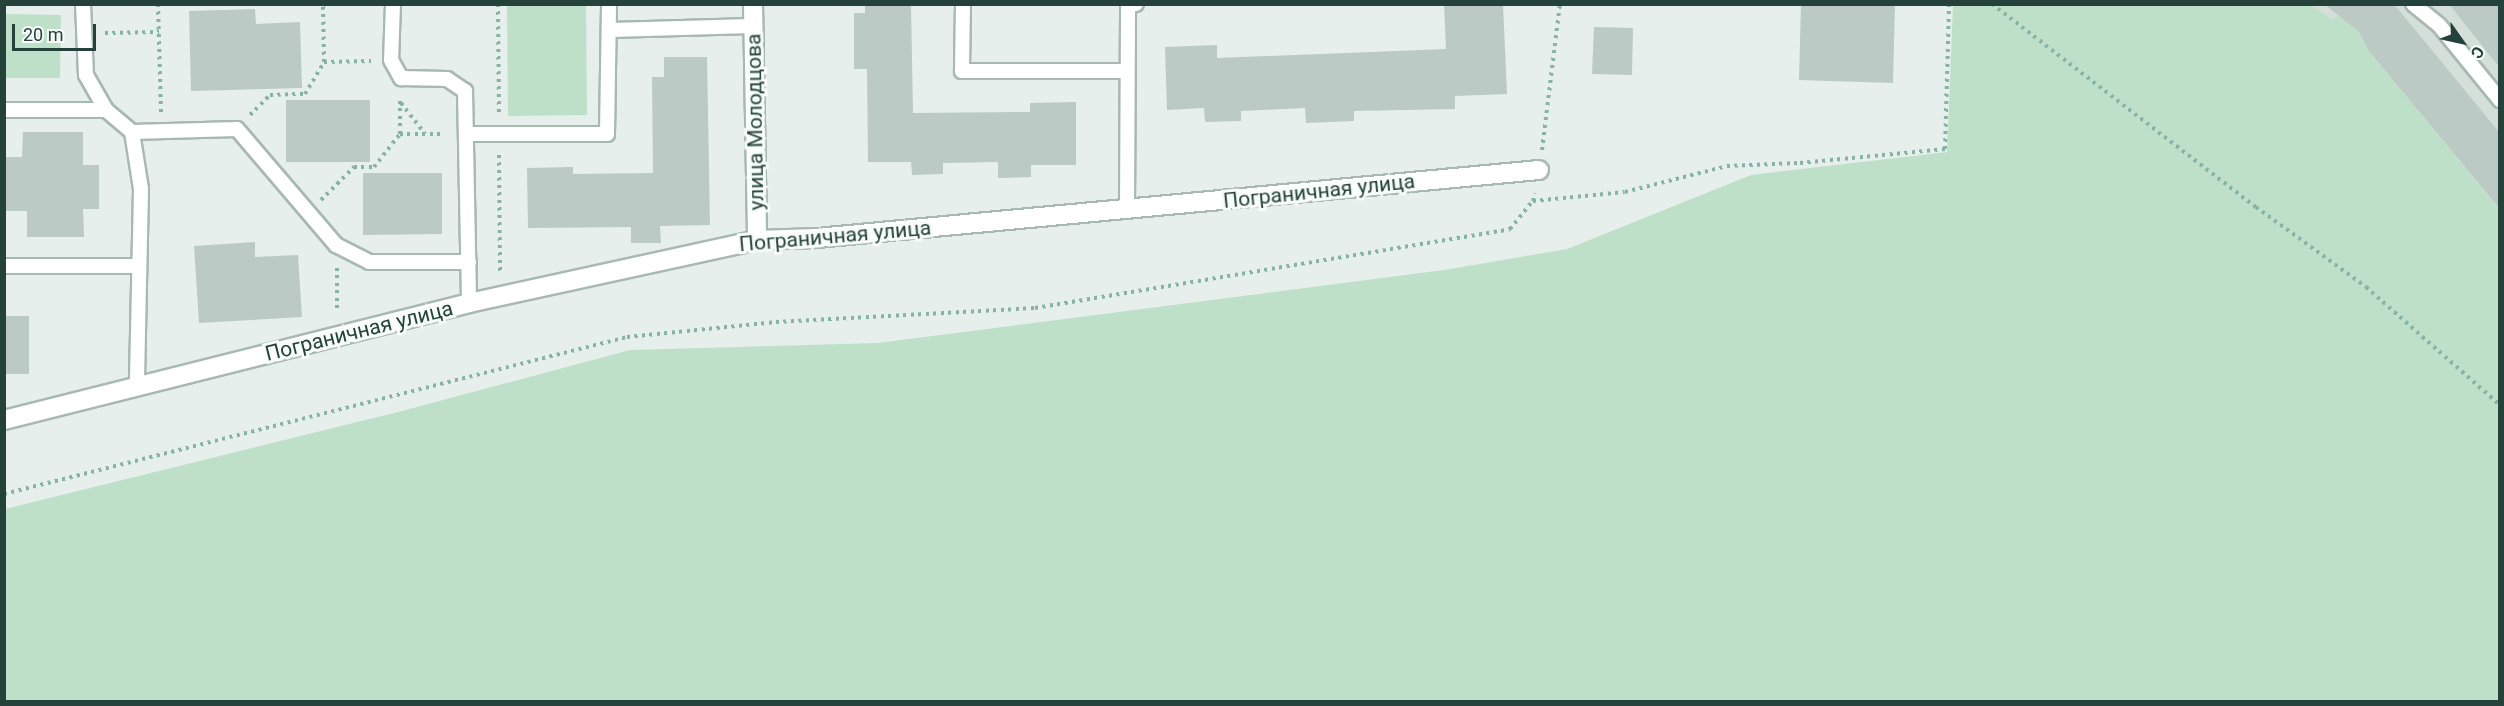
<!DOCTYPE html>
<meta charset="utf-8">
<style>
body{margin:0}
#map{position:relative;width:2504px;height:706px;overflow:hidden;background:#e6efeb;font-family:Roboto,sans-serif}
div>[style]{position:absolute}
.built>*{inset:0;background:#d4dfda}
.green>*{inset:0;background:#bfe0c8}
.building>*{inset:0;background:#bbcac4}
.path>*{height:4px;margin-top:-2px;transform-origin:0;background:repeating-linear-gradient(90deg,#86b3a5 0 3px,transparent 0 7.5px)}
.roads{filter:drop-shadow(2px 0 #a8b8b2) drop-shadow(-2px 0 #a8b8b2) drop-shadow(0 2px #a8b8b2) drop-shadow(0 -2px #a8b8b2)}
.service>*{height:14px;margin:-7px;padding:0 7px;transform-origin:7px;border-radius:7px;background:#fff}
.minor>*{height:18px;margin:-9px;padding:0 9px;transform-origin:9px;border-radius:9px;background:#fff}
span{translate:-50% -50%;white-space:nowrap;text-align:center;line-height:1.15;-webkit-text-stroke:6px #f7fbf9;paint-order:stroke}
.street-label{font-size:21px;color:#24423a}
.frame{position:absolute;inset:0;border:6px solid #24423a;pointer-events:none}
.north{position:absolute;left:2432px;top:12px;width:60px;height:60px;-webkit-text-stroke:4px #f7fbf9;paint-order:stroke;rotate:124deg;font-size:16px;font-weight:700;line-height:24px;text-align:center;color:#24423a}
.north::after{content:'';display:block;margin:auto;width:21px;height:27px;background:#24423a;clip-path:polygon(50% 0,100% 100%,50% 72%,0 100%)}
.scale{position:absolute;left:12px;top:24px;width:84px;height:27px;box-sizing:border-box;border:3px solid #24423a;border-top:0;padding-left:8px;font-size:18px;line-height:21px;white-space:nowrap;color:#24423a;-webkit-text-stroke:4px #f7fbf9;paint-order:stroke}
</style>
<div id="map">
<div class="built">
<div style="clip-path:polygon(2308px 5px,2499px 5px,2499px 209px,2368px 50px,2359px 32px,2336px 15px,2333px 19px)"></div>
</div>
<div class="green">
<div style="clip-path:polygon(2308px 4px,2333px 19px,2337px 15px,2359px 32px,2368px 50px,2499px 209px,2499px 701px,5px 702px,5px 509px,402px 411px,630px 350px,878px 343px,1444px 270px,1567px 249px,1751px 175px,1947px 152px,1953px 5px)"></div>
<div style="clip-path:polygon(507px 5px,586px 5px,587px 115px,508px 116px)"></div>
<div style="clip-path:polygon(5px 14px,61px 15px,60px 78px,5px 78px)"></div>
</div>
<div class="building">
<div style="clip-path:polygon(865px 4px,911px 4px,913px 113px,1030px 112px,1030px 103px,1076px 102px,1076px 165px,1031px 165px,1031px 177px,998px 178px,998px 162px,943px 163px,943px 174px,912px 175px,911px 162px,868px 162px,867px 69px,854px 69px,854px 13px,865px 13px)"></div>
<div style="clip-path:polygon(1444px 4px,1503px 4px,1507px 94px,1455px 96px,1455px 109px,1354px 111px,1354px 121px,1306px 123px,1305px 108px,1241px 111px,1241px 121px,1205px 122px,1204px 108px,1167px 110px,1165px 47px,1217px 45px,1217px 58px,1446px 49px)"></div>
<div style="clip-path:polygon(1801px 4px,1895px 4px,1893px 83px,1799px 80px)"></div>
<div style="clip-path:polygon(2324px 4px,2394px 4px,2499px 132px,2499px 208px,2368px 50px,2359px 32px)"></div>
<div style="clip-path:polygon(2449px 4px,2499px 4px,2499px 67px)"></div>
<div style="clip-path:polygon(255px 9px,256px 24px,300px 22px,302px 88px,191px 91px,189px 11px)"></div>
<div style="clip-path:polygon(1594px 27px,1633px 28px,1632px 75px,1592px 74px)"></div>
<div style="clip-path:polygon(664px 57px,707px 57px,710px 225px,660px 226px,661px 243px,631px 243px,631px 227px,528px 228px,527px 168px,573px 167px,573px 174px,653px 173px,652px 77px,664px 77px)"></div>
<div style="clip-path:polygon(286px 100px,370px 100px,370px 162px,286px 162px)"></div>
<div style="clip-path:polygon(23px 132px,83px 132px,83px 165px,99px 165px,99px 209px,83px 209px,84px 237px,27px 237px,27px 211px,4px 211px,4px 157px,22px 157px)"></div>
<div style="clip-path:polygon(363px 173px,442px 173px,442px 234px,363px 235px)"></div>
<div style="clip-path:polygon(255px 242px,255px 257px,298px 255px,302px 317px,199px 323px,194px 246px)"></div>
<div style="clip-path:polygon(4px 316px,29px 316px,29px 374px,4px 374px)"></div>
</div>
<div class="path">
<div style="left:158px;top:4px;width:108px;rotate:88.4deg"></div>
<div style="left:498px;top:4px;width:111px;rotate:89.5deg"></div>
<div style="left:1992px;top:4px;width:333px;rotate:37.6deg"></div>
<div style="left:2256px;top:207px;width:136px;rotate:36deg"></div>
<div style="left:2366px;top:287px;width:179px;rotate:41.4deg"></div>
<div style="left:105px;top:33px;width:54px;rotate:-1.1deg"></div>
<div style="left:324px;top:62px;width:47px;rotate:-1.2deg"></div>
<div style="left:401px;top:103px;width:39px;rotate:52deg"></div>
<div style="left:250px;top:115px;width:28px;rotate:-45deg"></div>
<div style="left:270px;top:95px;width:35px;rotate:-2deg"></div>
<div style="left:305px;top:94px;width:37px;rotate:-59deg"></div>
<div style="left:324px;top:62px;width:58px;rotate:-91deg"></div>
<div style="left:400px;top:134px;width:45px"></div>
<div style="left:1542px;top:150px;width:147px;rotate:-83deg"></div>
<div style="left:499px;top:155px;width:119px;rotate:89.5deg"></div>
<div style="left:321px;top:200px;width:47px;rotate:-45deg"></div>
<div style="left:354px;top:167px;width:20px"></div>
<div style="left:374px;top:167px;width:42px;rotate:-51.8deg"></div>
<div style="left:400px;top:134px;width:37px;rotate:-90deg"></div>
<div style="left:1533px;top:201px;width:92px;rotate:-5.6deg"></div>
<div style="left:1625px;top:192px;width:105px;rotate:-14.3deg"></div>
<div style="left:1727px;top:166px;width:73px;rotate:-2.4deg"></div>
<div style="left:1800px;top:163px;width:146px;rotate:-5.5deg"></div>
<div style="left:1945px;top:149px;width:145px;rotate:-88.4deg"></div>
<div style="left:337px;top:268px;width:44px;rotate:90deg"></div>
<div style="left:4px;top:494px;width:642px;rotate:-14.14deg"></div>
<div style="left:627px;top:337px;width:150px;rotate:-5.7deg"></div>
<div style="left:776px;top:322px;width:259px;rotate:-3.1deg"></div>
<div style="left:1035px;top:308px;width:482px;rotate:-9.4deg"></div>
<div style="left:1510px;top:229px;width:36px;rotate:-51deg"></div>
<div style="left:1533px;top:201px;width:8px;rotate:-76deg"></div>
</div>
<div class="roads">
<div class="service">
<div style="left:83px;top:4px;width:71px;rotate:87.6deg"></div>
<div style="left:86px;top:75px;width:40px;rotate:60.3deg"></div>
<div style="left:393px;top:4px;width:56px;rotate:92deg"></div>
<div style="left:391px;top:60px;width:21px;rotate:61deg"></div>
<div style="left:401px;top:78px;width:46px;rotate:1.2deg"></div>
<div style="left:447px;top:79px;width:22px;rotate:34deg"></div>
<div style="left:465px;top:91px;width:212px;rotate:88.9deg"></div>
<div style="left:963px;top:4px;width:67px;rotate:90.9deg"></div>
<div style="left:962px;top:71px;width:165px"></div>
<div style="left:2413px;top:4px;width:33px;rotate:39deg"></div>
<div style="left:2439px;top:25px;width:97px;rotate:50.9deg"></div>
<div style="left:609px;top:30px;width:144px;rotate:-1.6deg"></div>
<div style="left:4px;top:110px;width:102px"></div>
<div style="left:106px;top:110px;width:34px;rotate:40deg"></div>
<div style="left:132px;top:132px;width:58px;rotate:81deg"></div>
<div style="left:141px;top:189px;width:198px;rotate:91.2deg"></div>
<div style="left:132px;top:132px;width:105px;rotate:-1.6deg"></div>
<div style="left:237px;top:129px;width:153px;rotate:49.5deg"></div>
<div style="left:336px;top:245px;width:37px;rotate:27deg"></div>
<div style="left:369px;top:262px;width:100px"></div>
<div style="left:467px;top:134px;width:140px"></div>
<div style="left:607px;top:134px;width:130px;rotate:-89.1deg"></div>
<div style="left:1127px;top:209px;width:204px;rotate:-89.7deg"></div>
<div style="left:1128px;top:5px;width:8px;rotate:-7deg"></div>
<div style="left:4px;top:266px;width:135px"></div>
</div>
<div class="minor">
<div style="left:753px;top:4px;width:236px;rotate:89deg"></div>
<div style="left:4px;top:420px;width:479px;rotate:-14.1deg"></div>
<div style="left:469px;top:303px;width:295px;rotate:-12.3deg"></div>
<div style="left:757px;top:240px;width:60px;rotate:-1.9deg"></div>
<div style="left:817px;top:238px;width:725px;rotate:-5.38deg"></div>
</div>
</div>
<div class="street-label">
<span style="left:755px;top:122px;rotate:-91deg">улица Молодцова</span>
<span style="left:1319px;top:191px;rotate:-6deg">Пограничная улица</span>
<span style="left:835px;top:236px;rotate:-5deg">Пограничная улица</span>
<span style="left:359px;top:331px;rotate:-14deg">Пограничная улица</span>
</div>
<div class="frame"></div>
<div class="north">С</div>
<div class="scale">20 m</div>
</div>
